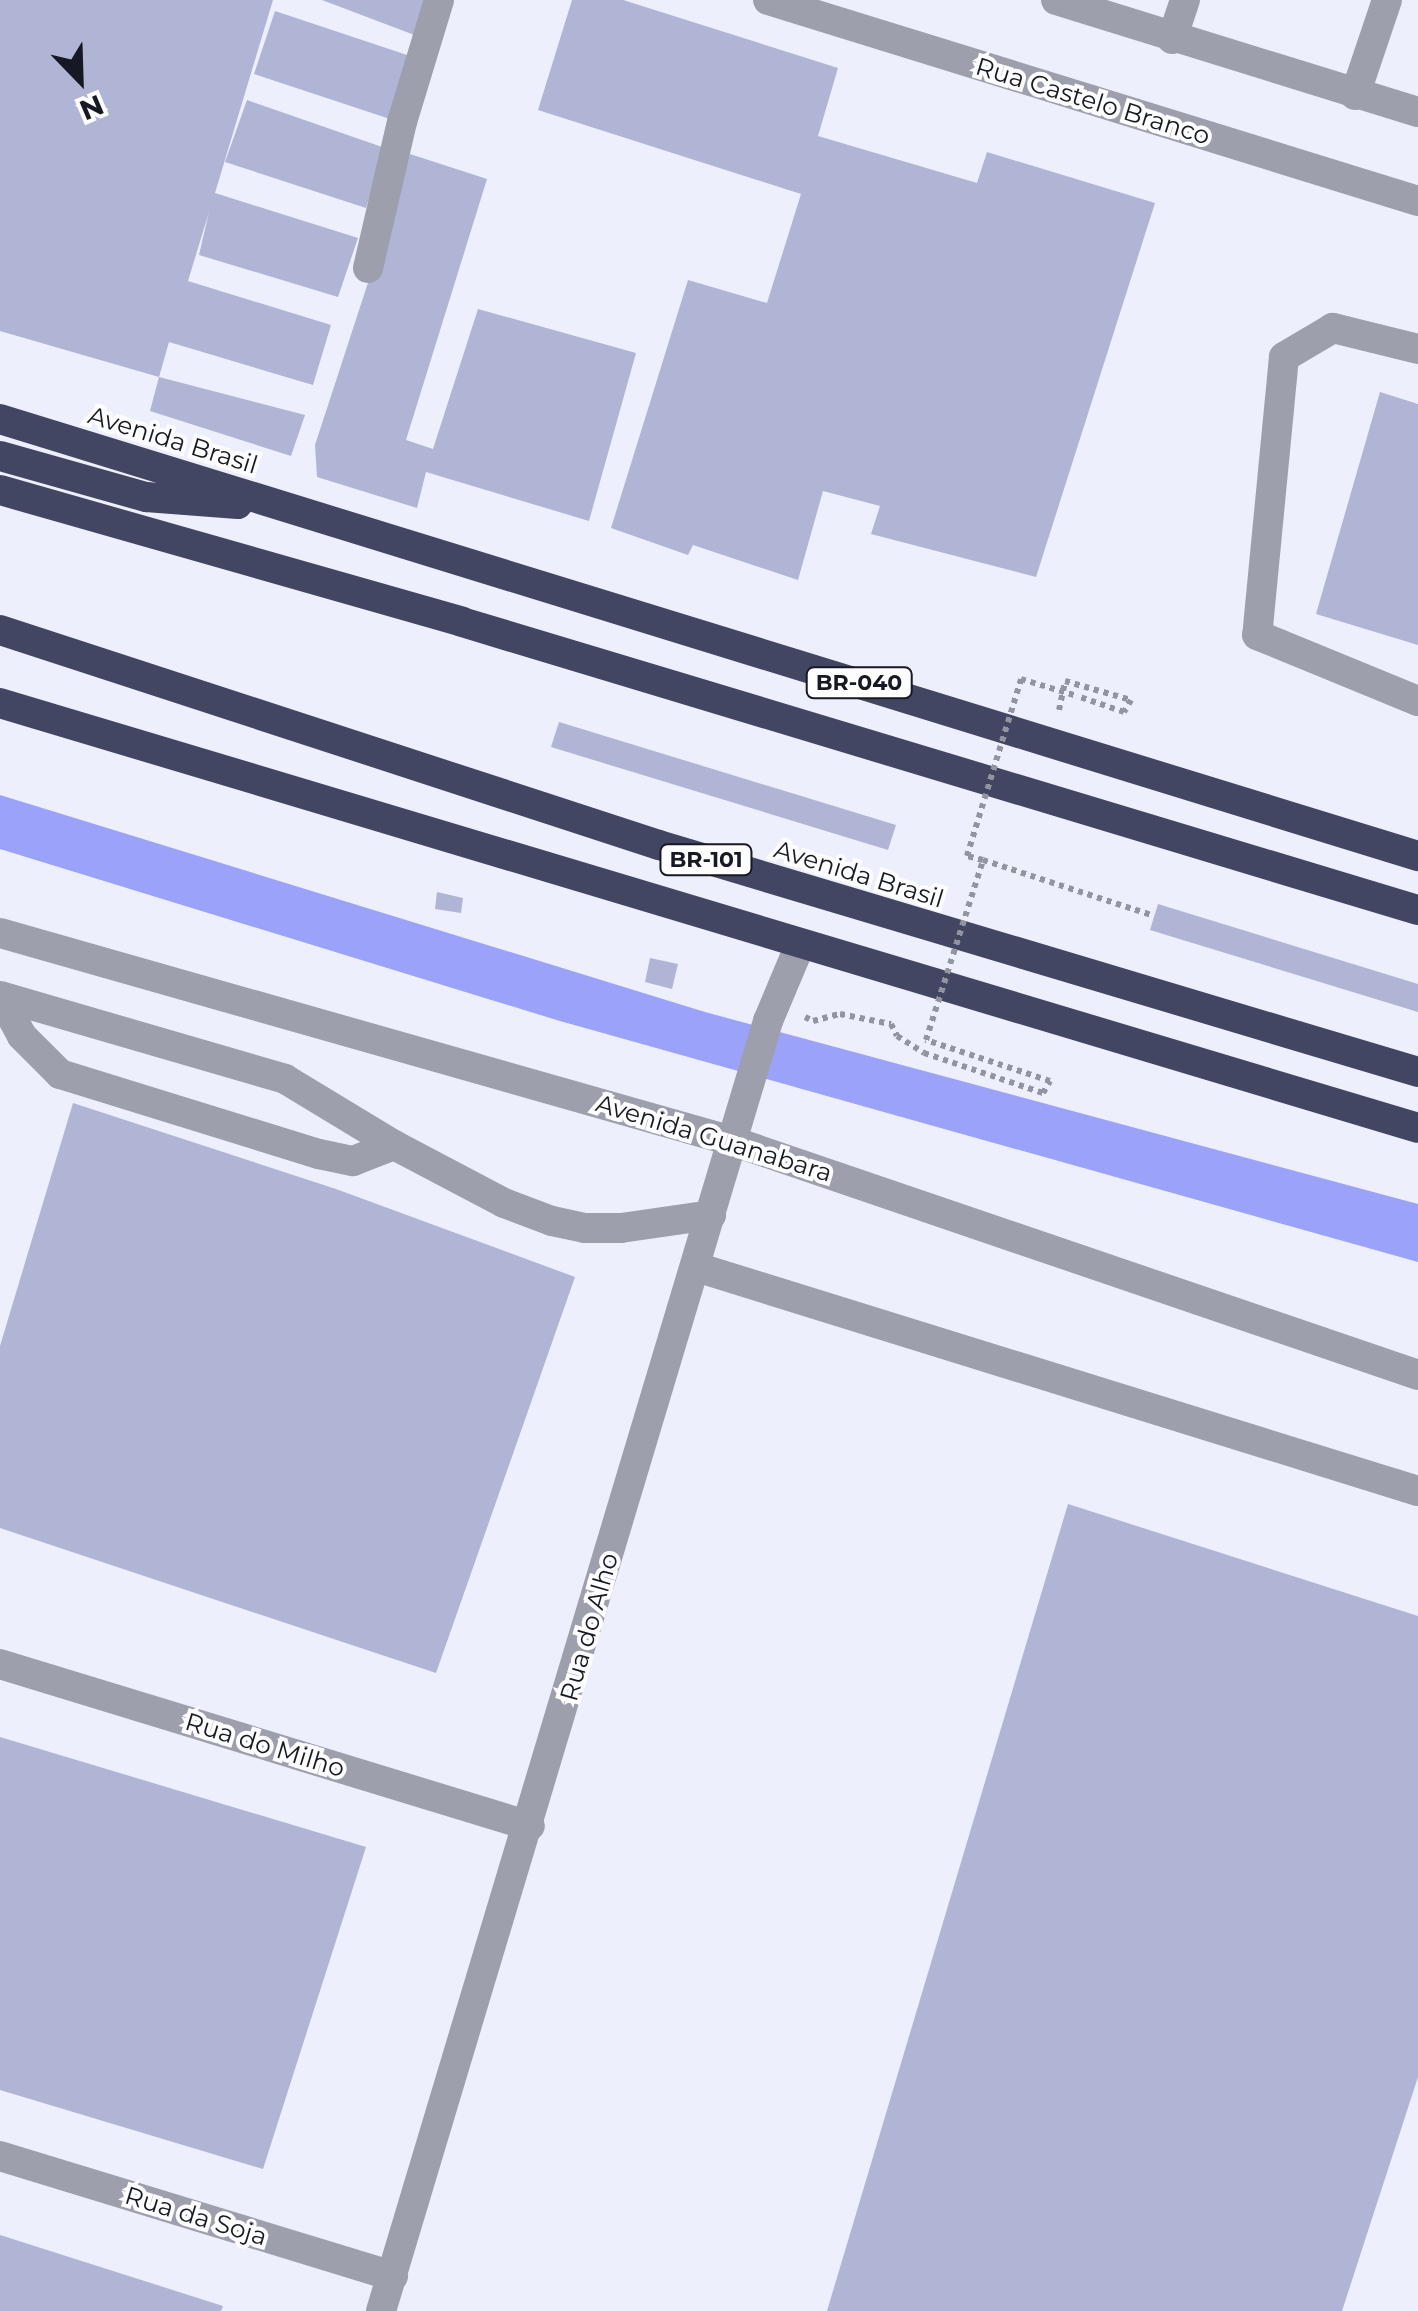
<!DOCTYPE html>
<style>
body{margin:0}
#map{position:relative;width:1418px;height:2311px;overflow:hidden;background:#edeffc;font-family:Montserrat,sans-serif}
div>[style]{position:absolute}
.water>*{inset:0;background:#9ba2fa}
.building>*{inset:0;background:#b0b4d5}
.path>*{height:6px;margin-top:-3px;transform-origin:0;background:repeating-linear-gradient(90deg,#9294a0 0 5px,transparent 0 10px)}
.minor>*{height:30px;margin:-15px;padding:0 15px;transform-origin:15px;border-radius:15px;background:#9d9fad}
.highway>*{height:30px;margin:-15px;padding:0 15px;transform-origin:15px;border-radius:15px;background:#434662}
.path-bridge>*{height:6px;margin-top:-3px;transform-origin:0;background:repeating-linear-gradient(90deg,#9294a0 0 5px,transparent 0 10px)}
span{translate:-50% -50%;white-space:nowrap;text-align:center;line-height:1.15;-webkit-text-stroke:8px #fdfdfd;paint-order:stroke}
.shield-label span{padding:2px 8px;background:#fdfdfd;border:2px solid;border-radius:8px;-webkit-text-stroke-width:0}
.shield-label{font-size:22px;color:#161823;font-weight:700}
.street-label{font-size:25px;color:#161823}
.north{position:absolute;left:30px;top:30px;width:100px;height:100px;-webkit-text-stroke:8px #fdfdfd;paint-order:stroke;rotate:157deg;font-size:28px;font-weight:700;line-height:40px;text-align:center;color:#161823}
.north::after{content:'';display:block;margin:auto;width:35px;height:45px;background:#161823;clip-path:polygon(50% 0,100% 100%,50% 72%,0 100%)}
</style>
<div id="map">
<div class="water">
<div style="clip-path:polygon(0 795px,705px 1012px,1418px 1204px,1418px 1262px,560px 1021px,0 849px)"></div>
</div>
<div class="building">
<div style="clip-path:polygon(0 0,273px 0,215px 193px,358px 238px,338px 297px,199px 255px,209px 212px,188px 281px,331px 325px,313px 385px,169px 342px,159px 377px,0 331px)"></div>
<div style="clip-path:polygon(322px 0,428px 0,417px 36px)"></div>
<div style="clip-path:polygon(572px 0,623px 0,838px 68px,818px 136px,977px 183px,987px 152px,1155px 203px,1036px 577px,871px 534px,880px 506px,823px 491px,798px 580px,693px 545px,688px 555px,611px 528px,688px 280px,767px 303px,801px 194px,538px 110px)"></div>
<div style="clip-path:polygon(275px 11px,413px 57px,393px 120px,254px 74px)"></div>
<div style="clip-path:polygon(247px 100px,385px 148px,366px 208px,225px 162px)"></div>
<div style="clip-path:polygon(410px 154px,487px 179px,406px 440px,433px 449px,478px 309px,636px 353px,589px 521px,426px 472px,417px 508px,317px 477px,315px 445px)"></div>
<div style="clip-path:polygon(159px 377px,305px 415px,291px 456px,150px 411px)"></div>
<div style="clip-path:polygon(1380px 392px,1418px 404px,1418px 645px,1316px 614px)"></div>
<div style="clip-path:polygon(559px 722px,896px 825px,888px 850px,551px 747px)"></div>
<div style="clip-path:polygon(437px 892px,463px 898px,461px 913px,435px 909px)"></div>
<div style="clip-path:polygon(1158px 904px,1418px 984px,1418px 1012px,1150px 930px)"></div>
<div style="clip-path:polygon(650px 958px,678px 964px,672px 989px,645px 982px)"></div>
<div style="clip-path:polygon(73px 1103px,336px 1189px,575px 1277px,436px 1673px,0 1528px,0 1346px)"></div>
<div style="clip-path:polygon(1068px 1504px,1418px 1616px,1418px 2077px,1342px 2311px,827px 2311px)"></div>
<div style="clip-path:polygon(0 1737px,366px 1847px,263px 2169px,0 2090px)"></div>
<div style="clip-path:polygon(0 2235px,223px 2306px,221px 2311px,0 2311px)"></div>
</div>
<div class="path">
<div style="left:1059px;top:710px;width:30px;rotate:-78deg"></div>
<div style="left:1065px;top:681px;width:69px;rotate:16.1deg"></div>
<div style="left:1131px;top:700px;width:14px;rotate:120deg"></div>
<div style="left:1124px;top:712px;width:50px;rotate:-161.2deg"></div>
<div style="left:983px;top:860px;width:180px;rotate:18.1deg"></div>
<div style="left:805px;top:1017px;width:9px;rotate:27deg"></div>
<div style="left:813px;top:1021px;width:28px;rotate:-15deg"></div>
<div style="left:840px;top:1014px;width:52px;rotate:11.1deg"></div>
<div style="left:891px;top:1024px;width:13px;rotate:63deg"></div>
<div style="left:897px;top:1036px;width:32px;rotate:32deg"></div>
<div style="left:924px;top:1053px;width:126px;rotate:18.6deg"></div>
<div style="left:1043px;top:1093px;width:14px;rotate:-60deg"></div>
<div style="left:1050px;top:1081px;width:131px;rotate:-161.7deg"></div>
</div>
<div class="minor">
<div style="left:768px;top:0;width:680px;rotate:17.18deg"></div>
<div style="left:1056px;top:0;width:379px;rotate:17.2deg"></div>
<div style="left:1172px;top:39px;width:41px;rotate:-71.6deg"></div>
<div style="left:1355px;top:95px;width:100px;rotate:-71.4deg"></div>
<div style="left:368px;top:268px;width:150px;rotate:-76.9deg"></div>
<div style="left:402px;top:122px;width:127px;rotate:-73.1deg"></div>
<div style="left:1418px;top:349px;width:88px;rotate:-166.1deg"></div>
<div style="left:1333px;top:328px;width:57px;rotate:149.4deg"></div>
<div style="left:1284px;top:357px;width:279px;rotate:95.5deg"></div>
<div style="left:1257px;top:635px;width:174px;rotate:22.3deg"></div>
<div style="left:0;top:933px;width:761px;rotate:15.86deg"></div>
<div style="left:732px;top:1141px;width:725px;rotate:18.83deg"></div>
<div style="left:0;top:996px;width:297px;rotate:16.2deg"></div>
<div style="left:285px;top:1079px;width:127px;rotate:31.2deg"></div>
<div style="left:394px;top:1145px;width:124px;rotate:27.8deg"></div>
<div style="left:504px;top:1203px;width:51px;rotate:20.6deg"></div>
<div style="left:552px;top:1221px;width:33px;rotate:12deg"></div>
<div style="left:584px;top:1228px;width:37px"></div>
<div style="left:621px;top:1228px;width:91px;rotate:-8.2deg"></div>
<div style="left:1px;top:997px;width:44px;rotate:61.7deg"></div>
<div style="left:22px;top:1036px;width:54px;rotate:45deg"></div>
<div style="left:60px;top:1074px;width:271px;rotate:17.2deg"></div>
<div style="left:319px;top:1154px;width:35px;rotate:12deg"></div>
<div style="left:353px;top:1161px;width:44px;rotate:-21.3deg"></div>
<div style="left:696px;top:1267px;width:756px;rotate:17.24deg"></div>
<div style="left:0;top:1664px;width:554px;rotate:17deg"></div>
<div style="left:0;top:2156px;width:411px;rotate:17deg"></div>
<div style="left:381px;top:2311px;width:1347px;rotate:-73.3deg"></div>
<div style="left:768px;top:1021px;width:82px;rotate:-67.2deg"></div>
</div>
<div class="highway">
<div style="left:0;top:419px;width:1484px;rotate:17.13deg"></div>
<div style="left:0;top:456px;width:152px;rotate:15.7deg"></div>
<div style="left:146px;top:497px;width:92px;rotate:4.4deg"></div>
<div style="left:0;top:490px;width:480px;rotate:15.9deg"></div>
<div style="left:462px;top:622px;width:998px;rotate:16.77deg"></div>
<div style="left:0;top:630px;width:693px;rotate:18.07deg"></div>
<div style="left:659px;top:845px;width:792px;rotate:16.65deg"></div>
<div style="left:0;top:703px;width:1480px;rotate:16.68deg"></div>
</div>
<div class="path-bridge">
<div style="left:926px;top:1040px;width:189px;rotate:-72.4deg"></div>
<div style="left:983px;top:860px;width:16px;rotate:-166deg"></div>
<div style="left:967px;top:856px;width:185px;rotate:-73deg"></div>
<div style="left:1021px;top:679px;width:59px;rotate:16.9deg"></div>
</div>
<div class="shield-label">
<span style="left:859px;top:683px">BR-040</span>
<span style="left:706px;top:860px">BR-101</span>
</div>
<div class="street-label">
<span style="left:1093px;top:101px;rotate:17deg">Rua Castelo Branco</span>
<span style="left:173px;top:440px;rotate:17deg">Avenida Brasil</span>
<span style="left:859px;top:874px;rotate:17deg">Avenida Brasil</span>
<span style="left:714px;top:1138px;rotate:17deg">Avenida Guanabara</span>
<span style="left:589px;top:1627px;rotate:-74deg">Rua do Alho</span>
<span style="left:265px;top:1745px;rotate:17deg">Rua do Milho</span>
<span style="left:196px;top:2216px;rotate:17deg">Rua da Soja</span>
</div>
<div class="north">N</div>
</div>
